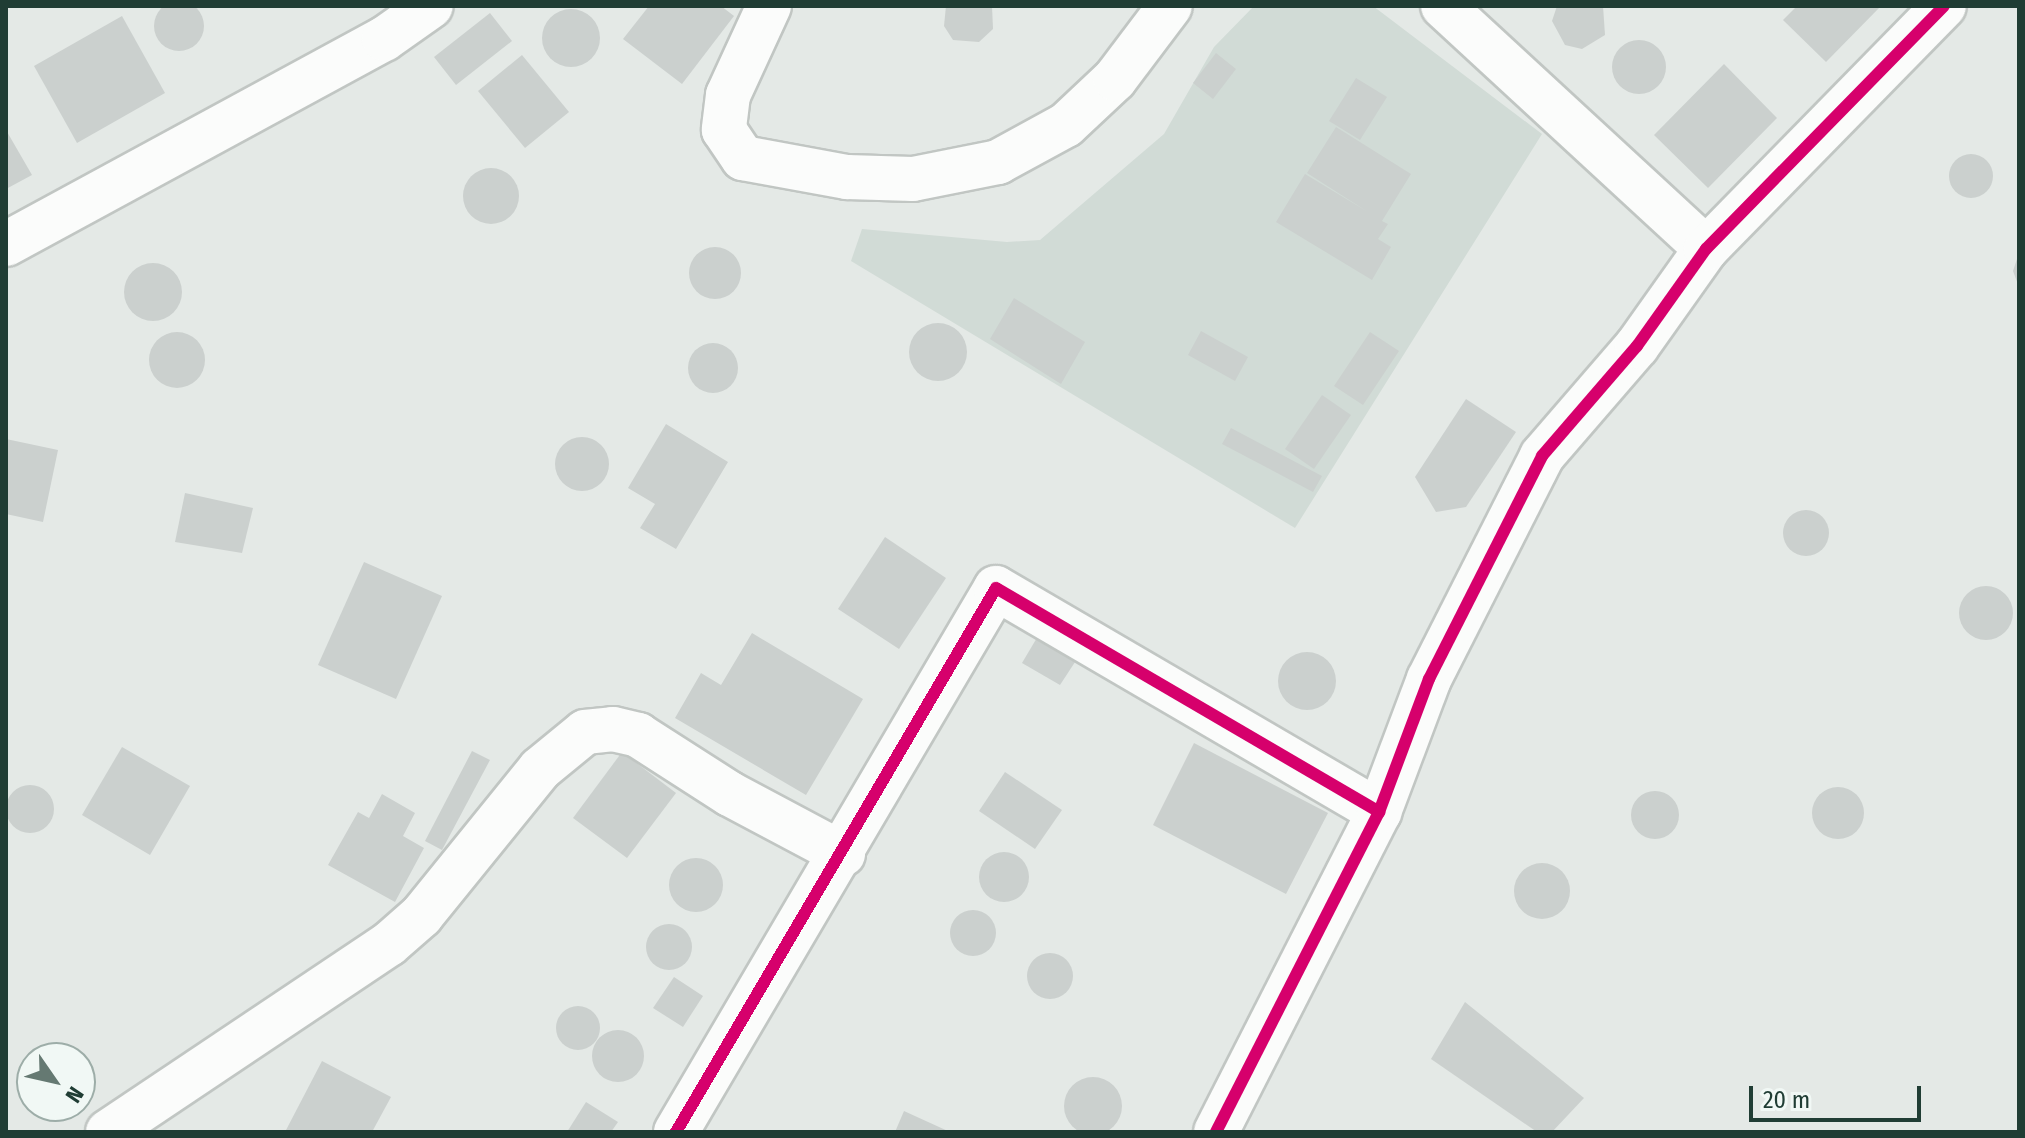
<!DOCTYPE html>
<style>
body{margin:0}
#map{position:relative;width:2025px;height:1138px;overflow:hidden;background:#e4e9e6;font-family:"Fira Sans Condensed",sans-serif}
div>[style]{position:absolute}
.built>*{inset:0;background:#d1dbd6}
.building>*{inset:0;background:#cbd0ce}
.round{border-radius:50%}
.roads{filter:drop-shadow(2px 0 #c1c6c3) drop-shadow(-2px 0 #c1c6c3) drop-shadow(0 2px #c1c6c3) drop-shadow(0 -2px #c1c6c3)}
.minor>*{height:44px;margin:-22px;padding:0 22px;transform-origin:22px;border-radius:22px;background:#fbfcfb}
.cycleway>*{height:12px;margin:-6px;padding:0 6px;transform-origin:6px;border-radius:6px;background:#d6006c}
span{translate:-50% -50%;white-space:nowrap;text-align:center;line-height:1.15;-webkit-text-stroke:7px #f1f8f5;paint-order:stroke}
.frame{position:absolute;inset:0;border:8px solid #203d34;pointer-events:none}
.north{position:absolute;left:16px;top:1042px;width:80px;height:80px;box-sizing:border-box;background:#f1f8f5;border:2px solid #9dada8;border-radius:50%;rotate:124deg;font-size:22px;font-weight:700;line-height:32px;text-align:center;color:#203d34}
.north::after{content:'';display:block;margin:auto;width:28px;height:36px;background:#657972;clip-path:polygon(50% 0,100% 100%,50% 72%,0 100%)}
.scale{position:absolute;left:1749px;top:1086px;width:172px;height:36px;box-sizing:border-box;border:4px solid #203d34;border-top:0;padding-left:10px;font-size:24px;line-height:28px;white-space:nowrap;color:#203d34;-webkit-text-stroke:6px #f1f8f5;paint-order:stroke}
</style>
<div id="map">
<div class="built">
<div style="clip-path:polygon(1254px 6px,1373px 6px,1542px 134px,1295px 528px,851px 261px,862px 229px,1007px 242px,1040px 240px,1164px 134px,1214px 47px)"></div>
</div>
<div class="building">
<div class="round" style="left:154px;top:1px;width:50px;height:50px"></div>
<div style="clip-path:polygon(649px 6px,721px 6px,734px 16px,682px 84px,623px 39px)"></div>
<div style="clip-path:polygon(946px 6px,992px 6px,993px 29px,979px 42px,953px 40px,944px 26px)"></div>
<div style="clip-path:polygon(1557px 6px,1603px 6px,1605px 35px,1582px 49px,1565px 45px,1552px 21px)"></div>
<div style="clip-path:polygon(1797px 6px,1881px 6px,1826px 62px,1783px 20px)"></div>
<div class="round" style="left:542px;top:9px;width:58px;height:58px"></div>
<div style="clip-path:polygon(490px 13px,512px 41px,456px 85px,434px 57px)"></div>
<div style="clip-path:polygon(122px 16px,165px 93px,77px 143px,34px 66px)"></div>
<div class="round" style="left:1612px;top:40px;width:54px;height:54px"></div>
<div style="clip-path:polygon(1216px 53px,1236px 69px,1213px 99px,1193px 83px)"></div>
<div style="clip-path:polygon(522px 55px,569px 112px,525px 148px,478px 91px)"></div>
<div style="clip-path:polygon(1724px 64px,1777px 118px,1708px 188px,1654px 135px)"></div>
<div style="clip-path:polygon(1356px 78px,1387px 97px,1360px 140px,1329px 121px)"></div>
<div style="clip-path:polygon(1336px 127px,1411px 174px,1382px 221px,1388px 224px,1378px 239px,1391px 247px,1372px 280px,1276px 222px,1305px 174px,1368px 212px,1307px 173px)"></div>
<div style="clip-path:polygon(6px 130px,32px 175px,6px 189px)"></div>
<div class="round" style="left:1949px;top:154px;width:44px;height:44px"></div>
<div class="round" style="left:463px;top:168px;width:56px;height:56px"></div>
<div class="round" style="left:689px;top:247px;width:52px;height:52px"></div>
<div style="clip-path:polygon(2019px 253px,2019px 287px,2013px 271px)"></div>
<div class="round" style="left:124px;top:263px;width:58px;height:58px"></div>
<div style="clip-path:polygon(1014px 298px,1085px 342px,1061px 384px,990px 339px)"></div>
<div class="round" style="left:909px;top:323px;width:58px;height:58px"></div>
<div style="clip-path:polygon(1201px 331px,1248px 357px,1235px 381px,1188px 355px)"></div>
<div class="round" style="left:149px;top:332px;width:56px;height:56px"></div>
<div style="clip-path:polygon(1370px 332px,1399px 351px,1363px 405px,1334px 386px)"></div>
<div class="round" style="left:688px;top:343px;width:50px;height:50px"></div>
<div style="clip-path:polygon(1322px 395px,1351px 415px,1314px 469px,1285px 449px)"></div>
<div style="clip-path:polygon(1466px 399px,1516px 432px,1466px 507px,1436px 512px,1415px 477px)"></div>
<div style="clip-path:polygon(666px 424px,728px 462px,676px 549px,640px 528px,655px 504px,628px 488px)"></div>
<div style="clip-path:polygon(1231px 428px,1322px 476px,1313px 492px,1222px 444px)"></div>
<div class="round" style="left:555px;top:437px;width:54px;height:54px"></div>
<div style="clip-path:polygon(6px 439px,58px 450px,43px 522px,6px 514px)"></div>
<div style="clip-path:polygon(185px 493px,253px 508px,242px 553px,175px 542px)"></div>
<div class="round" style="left:1783px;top:510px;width:46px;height:46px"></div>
<div style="clip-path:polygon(885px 537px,946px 578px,899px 649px,838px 609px)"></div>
<div style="clip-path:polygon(364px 562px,442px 596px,396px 699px,318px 665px)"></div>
<div class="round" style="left:1959px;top:586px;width:54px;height:54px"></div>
<div style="clip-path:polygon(752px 633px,863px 699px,806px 795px,675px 718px,701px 673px,721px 685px)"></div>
<div style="clip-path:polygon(1038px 636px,1077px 659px,1060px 685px,1022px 663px)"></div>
<div class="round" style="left:1278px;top:652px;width:58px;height:58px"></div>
<div style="clip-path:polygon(1194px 743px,1328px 813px,1286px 894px,1153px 825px)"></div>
<div style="clip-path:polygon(122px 747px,190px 786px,150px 855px,82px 815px)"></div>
<div style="clip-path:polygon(472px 751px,490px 760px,442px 850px,425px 841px)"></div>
<div style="clip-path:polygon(622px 752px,676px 793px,627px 858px,573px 818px)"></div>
<div style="clip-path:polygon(1005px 772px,1062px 810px,1035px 849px,979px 811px)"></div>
<div class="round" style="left:6px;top:785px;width:48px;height:48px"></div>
<div class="round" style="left:1812px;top:787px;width:52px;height:52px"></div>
<div class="round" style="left:1631px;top:791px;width:48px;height:48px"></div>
<div style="clip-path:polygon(382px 794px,415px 813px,403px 836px,424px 848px,395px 902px,328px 865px,358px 812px,369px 818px)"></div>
<div class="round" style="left:979px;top:852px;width:50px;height:50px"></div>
<div class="round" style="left:669px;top:858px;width:54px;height:54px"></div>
<div class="round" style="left:1514px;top:863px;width:56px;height:56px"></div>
<div class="round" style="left:950px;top:910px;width:46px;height:46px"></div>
<div class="round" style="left:646px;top:924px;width:46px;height:46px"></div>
<div class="round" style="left:1027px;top:953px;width:46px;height:46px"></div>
<div style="clip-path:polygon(674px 977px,703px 996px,683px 1027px,653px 1008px)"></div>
<div style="clip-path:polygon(1465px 1002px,1584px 1098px,1552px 1132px,1537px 1132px,1431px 1059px)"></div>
<div class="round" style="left:556px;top:1006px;width:44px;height:44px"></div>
<div class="round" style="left:592px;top:1030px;width:52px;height:52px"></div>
<div style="clip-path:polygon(322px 1061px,391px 1097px,372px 1132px,285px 1132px)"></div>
<div class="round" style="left:1064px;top:1077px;width:58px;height:58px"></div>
<div style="clip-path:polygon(586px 1102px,618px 1122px,611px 1132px,567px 1132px)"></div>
<div style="clip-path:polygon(904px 1111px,950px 1132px,895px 1132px)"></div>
</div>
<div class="roads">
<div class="minor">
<div style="left:769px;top:6px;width:98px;rotate:114.7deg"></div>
<div style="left:728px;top:95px;width:35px;rotate:97deg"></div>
<div style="left:724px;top:130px;width:34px;rotate:56deg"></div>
<div style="left:743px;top:158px;width:106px;rotate:10.4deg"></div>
<div style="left:847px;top:177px;width:66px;rotate:1.7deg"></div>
<div style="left:913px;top:179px;width:87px;rotate:-11.3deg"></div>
<div style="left:998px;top:162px;width:77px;rotate:-28.6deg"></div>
<div style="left:1066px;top:125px;width:67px;rotate:-43.2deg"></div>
<div style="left:1115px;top:79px;width:91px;rotate:-53deg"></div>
<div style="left:1443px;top:6px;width:358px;rotate:42.7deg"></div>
<div style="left:6px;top:244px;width:430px;rotate:-28.5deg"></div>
<div style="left:384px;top:39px;width:57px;rotate:-35.1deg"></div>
<div style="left:108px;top:1132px;width:338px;rotate:-33.8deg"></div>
<div style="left:389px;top:944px;width:43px;rotate:-41.2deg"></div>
<div style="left:421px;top:916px;width:189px;rotate:-51deg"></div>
<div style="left:540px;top:769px;width:58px;rotate:-39.4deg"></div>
<div style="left:585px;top:732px;width:28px;rotate:-6deg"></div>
<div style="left:613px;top:729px;width:26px;rotate:13deg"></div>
<div style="left:638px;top:735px;width:109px;rotate:32.7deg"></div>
<div style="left:730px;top:794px;width:128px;rotate:28deg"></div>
<div style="left:676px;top:1132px;width:631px;rotate:-59.53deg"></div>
<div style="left:996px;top:588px;width:444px;rotate:30.3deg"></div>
<div style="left:1216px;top:1132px;width:359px;rotate:-63deg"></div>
<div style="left:1379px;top:812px;width:142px;rotate:-69.4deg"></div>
<div style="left:1429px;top:679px;width:250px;rotate:-63.1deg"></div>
<div style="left:1542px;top:456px;width:145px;rotate:-49.2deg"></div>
<div style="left:1637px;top:346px;width:119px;rotate:-54.6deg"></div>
<div style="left:1706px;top:249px;width:340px;rotate:-45.6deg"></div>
</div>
</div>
<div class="cycleway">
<div style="left:676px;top:1132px;width:631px;rotate:-59.53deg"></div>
<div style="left:996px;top:588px;width:444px;rotate:30.3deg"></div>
<div style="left:1216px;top:1132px;width:359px;rotate:-63deg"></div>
<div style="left:1379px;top:812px;width:142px;rotate:-69.4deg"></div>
<div style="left:1429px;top:679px;width:250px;rotate:-63.1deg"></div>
<div style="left:1542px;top:456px;width:145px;rotate:-49.2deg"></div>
<div style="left:1637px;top:346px;width:119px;rotate:-54.6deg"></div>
<div style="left:1706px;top:249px;width:340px;rotate:-45.6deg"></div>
</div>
<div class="frame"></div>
<div class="north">N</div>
<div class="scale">20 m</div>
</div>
